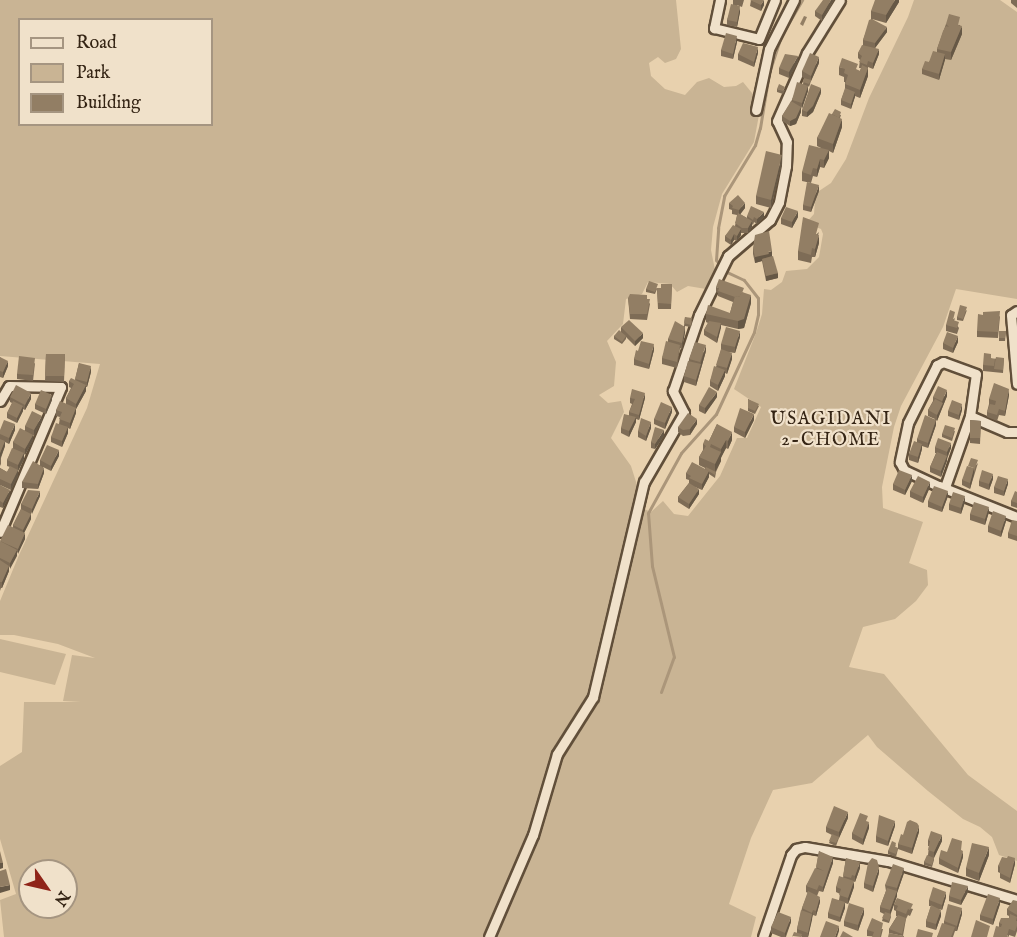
<!DOCTYPE html>
<style>
body{margin:0}
#map{position:relative;width:1017px;height:937px;overflow:hidden;background:#e8d1ae;font-family:"IM FELL English",serif}
div>[style]{position:absolute}
.green>*{inset:0;background:#c9b494}
.stream>*{height:3px;margin:-1.5px;padding:0 1.5px;transform-origin:1.5px;border-radius:1.5px;background:#ab967a}
.roads{filter:drop-shadow(2px 0 #614f3a) drop-shadow(-2px 0 #614f3a) drop-shadow(0 2px #614f3a) drop-shadow(0 -2px #614f3a)}
.street>*{height:9px;margin:-4.5px;padding:0 4.5px;transform-origin:4.5px;border-radius:4.5px;background:#f0e1ca}
.wall>*{inset:0;background:#7e6c56}
.shaded-wall>*{inset:0;background:#665846}
.building>*{inset:0;background:#927e64}
span{translate:-50% -50%;white-space:nowrap;text-align:center;line-height:1.15;-webkit-text-stroke:4.5px #f0e1ca;paint-order:stroke}
.neighbourhood-label{font-size:18px;color:#342414;letter-spacing:1.5px}
.legend{position:absolute;left:18px;top:18px;width:195px;height:108px;box-sizing:border-box;background:#f0e1ca;border:2px solid #a59581;margin:0;padding:8px 10px;list-style:none;font-size:18px;color:#342414}
.legend li{display:flex;align-items:center;gap:12px;height:30px}
.legend b{width:30px;border:2px solid #a59581}
.north{position:absolute;left:18px;top:859px;width:60px;height:60px;box-sizing:border-box;background:#f0e1ca;border:2px solid #a59581;border-radius:50%;rotate:124deg;font-size:16px;font-weight:700;line-height:24px;text-align:center;color:#342414}
.north::after{content:'';display:block;margin:auto;width:21px;height:27px;background:#8f2418;clip-path:polygon(50% 0,100% 100%,50% 72%,0 100%)}
</style>
<div id="map">
<div class="green">
<div style="clip-path:polygon(evenodd,0 0,676px 0,681px 49px,676px 59px,665px 63px,658px 57px,649px 63px,651px 76px,665px 89px,685px 95px,697px 82px,709px 78px,724px 87px,736px 86px,743px 82px,761px 104px,754px 142px,722px 194px,713px 227px,711px 250px,715px 270px,706px 289px,688px 286px,677px 292px,670px 284px,648px 282px,642px 294px,626px 299px,623px 324px,607px 341px,616px 362px,614px 386px,599px 395px,608px 403px,621px 401px,624px 412px,611px 438px,631px 466px,637px 485px,633px 504px,651px 512px,663px 501px,674px 514px,688px 516px,720px 476px,737px 438px,747px 438px,761px 407px,734px 389px,756px 333px,762px 314px,764px 289px,771px 290px,782px 282px,786px 271px,807px 269px,819px 257px,823px 234px,821px 229px,806px 223px,814px 214px,815px 200px,819px 191px,831px 183px,846px 159px,869px 98px,908px 17px,914px 0,1000px 0,1017px 12px,1017px 299px,956px 289px,943px 327px,901px 406px,894px 427px,882px 487px,883px 508px,923px 522px,909px 563px,927px 570px,928px 585px,916px 601px,895px 619px,863px 627px,849px 667px,884px 674px,968px 775px,1017px 811px,1017px 861px,999px 855px,992px 837px,980px 827px,963px 819px,928px 791px,877px 747px,868px 735px,812px 783px,773px 790px,751px 838px,729px 904px,756px 917px,751px 937px,4px 937px,0 900px,16px 894px,0 839px,0 766px,22px 752px,24px 702px,81px 702px,63px 701px,72px 655px,95px 658px,58px 644px,14px 635px,0 635px,0 601px,19px 555px,87px 408px,100px 364px,0 356px,0 0,20px 20px,212px 20px,212px 124px,20px 124px,20px 20px,0 0,30px 871px,66px 871px,66px 907px,30px 907px,30px 871px)"></div>
<div style="clip-path:polygon(0 639px,66px 654px,55px 685px,0 672px)"></div>
</div>
<div class="stream">
<div style="left:661px;top:692px;width:37px;rotate:-70deg"></div>
<div style="left:674px;top:657px;width:94px;rotate:-103.6deg"></div>
<div style="left:652px;top:566px;width:53px;rotate:-94.3deg"></div>
<div style="left:648px;top:513px;width:68px;rotate:-61.2deg"></div>
<div style="left:681px;top:453px;width:52px;rotate:-48.1deg"></div>
<div style="left:716px;top:414px;width:90px;rotate:-65.1deg"></div>
<div style="left:754px;top:332px;width:18px;rotate:-77deg"></div>
<div style="left:758px;top:314px;width:16px;rotate:-90deg"></div>
<div style="left:758px;top:298px;width:23px;rotate:-128deg"></div>
<div style="left:744px;top:280px;width:21px;rotate:-155deg"></div>
<div style="left:725px;top:271px;width:14px;rotate:-129deg"></div>
<div style="left:716px;top:260px;width:32px;rotate:-86deg"></div>
<div style="left:718px;top:228px;width:33px;rotate:-79deg"></div>
<div style="left:724px;top:196px;width:60px;rotate:-58.7deg"></div>
<div style="left:755px;top:145px;width:18px;rotate:-74deg"></div>
<div style="left:760px;top:128px;width:56px;rotate:-80.7deg"></div>
<div style="left:769px;top:73px;width:39px;rotate:-72deg"></div>
<div style="left:781px;top:36px;width:42px;rotate:-59.7deg"></div>
</div>
<div class="roads">
<div class="street">
<div style="left:720px;top:0;width:29px;rotate:102deg"></div>
<div style="left:714px;top:28px;width:46px;rotate:13.7deg"></div>
<div style="left:759px;top:39px;width:42px;rotate:-67.7deg"></div>
<div style="left:756px;top:110px;width:62px;rotate:-78deg"></div>
<div style="left:769px;top:49px;width:55px;rotate:-63deg"></div>
<div style="left:1017px;top:311px;width:7px;rotate:146deg"></div>
<div style="left:1011px;top:315px;width:69px;rotate:85deg"></div>
<div style="left:0;top:401px;width:17px;rotate:-59deg"></div>
<div style="left:9px;top:386px;width:52px;rotate:1.1deg"></div>
<div style="left:61px;top:387px;width:157px;rotate:112.8deg"></div>
<div style="left:970px;top:416px;width:40px;rotate:23.4deg"></div>
<div style="left:1007px;top:432px;width:10px"></div>
<div style="left:945px;top:487px;width:75px;rotate:-70.6deg"></div>
<div style="left:970px;top:416px;width:42px;rotate:-81.9deg"></div>
<div style="left:976px;top:374px;width:35px;rotate:-160deg"></div>
<div style="left:943px;top:362px;width:7px;rotate:153deg"></div>
<div style="left:937px;top:365px;width:65px;rotate:116.6deg"></div>
<div style="left:908px;top:423px;width:40px;rotate:102deg"></div>
<div style="left:900px;top:462px;width:9px;rotate:63deg"></div>
<div style="left:904px;top:470px;width:38px;rotate:25deg"></div>
<div style="left:939px;top:486px;width:84px;rotate:21.7deg"></div>
<div style="left:489px;top:937px;width:111px;rotate:-66.7deg"></div>
<div style="left:533px;top:835px;width:84px;rotate:-73.5deg"></div>
<div style="left:557px;top:754px;width:67px;rotate:-57.7deg"></div>
<div style="left:593px;top:697px;width:221px;rotate:-76.7deg"></div>
<div style="left:644px;top:482px;width:80px;rotate:-59.9deg"></div>
<div style="left:684px;top:413px;width:25px;rotate:-117deg"></div>
<div style="left:673px;top:391px;width:80px;rotate:-71.1deg"></div>
<div style="left:699px;top:315px;width:66px;rotate:-63.8deg"></div>
<div style="left:728px;top:256px;width:55px;rotate:-40.6deg"></div>
<div style="left:770px;top:220px;width:20px;rotate:-63deg"></div>
<div style="left:779px;top:202px;width:37px;rotate:-79deg"></div>
<div style="left:786px;top:166px;width:24px;rotate:-88deg"></div>
<div style="left:787px;top:142px;width:23px;rotate:-115deg"></div>
<div style="left:777px;top:121px;width:74px;rotate:-66.2deg"></div>
<div style="left:807px;top:53px;width:62px;rotate:-58.1deg"></div>
<div style="left:763px;top:937px;width:87px;rotate:-71.1deg"></div>
<div style="left:791px;top:855px;width:8px;rotate:-50deg"></div>
<div style="left:796px;top:849px;width:9px;rotate:-13deg"></div>
<div style="left:805px;top:847px;width:84px;rotate:9.6deg"></div>
<div style="left:888px;top:861px;width:135px;rotate:16.8deg"></div>
</div>
</div>
<div class="wall">
<div style="clip-path:polygon(731px 0,744px 0,742px 7px,737px 5px,740px 12px,737px 27px,727px 25px,727px 20px,733px 5px,733px 0)"></div>
<div style="clip-path:polygon(751px 0,764px 5px,761px 11px,750px 6px)"></div>
<div style="clip-path:polygon(834px 0,822px 21px,815px 16px,815px 11px)"></div>
<div style="clip-path:polygon(899px 0,899px 2px,886px 23px,872px 19px,887px 32px,875px 48px,879px 54px,873px 69px,868px 67px,868px 76px,860px 98px,855px 96px,851px 109px,841px 105px,841px 100px,845px 90px,845px 82px,844px 82px,844px 77px,839px 75px,839px 67px,860px 71px,861px 68px,859px 68px,860px 60px,858px 58px,858px 53px,863px 45px,863px 40px,871px 19px,871px 11px)"></div>
<div style="clip-path:polygon(1011px 0,1017px 0,1017px 8px,1011px 3px)"></div>
<div style="clip-path:polygon(946px 24px,960px 25px,962px 34px,951px 60px,945px 59px,939px 80px,922px 74px,922px 69px,929px 62px,937px 52px,937px 49px)"></div>
<div style="clip-path:polygon(737px 42px,733px 59px,721px 56px,721px 50px)"></div>
<div style="clip-path:polygon(758px 53px,754px 67px,738px 60px,738px 54px)"></div>
<div style="clip-path:polygon(798px 62px,789px 78px,779px 74px,779px 68px)"></div>
<div style="clip-path:polygon(819px 63px,811px 81px,809px 87px,808px 86px,808px 91px,801px 109px,801px 112px,796px 124px,790px 126px,782px 121px,782px 116px,803px 84px,804px 78px,802px 77px,802px 71px)"></div>
<div style="clip-path:polygon(777px 89px,785px 90px,783px 94px,777px 92px)"></div>
<div style="clip-path:polygon(821px 93px,813px 112px,807px 117px,802px 116px,802px 110px)"></div>
<div style="clip-path:polygon(832px 114px,841px 115px,840px 118px,842px 127px,833px 153px,829px 151px,829px 158px,824px 168px,820px 167px,817px 177px,813px 176px,811px 183px,802px 181px,802px 172px,821px 148px,817px 146px,817px 138px)"></div>
<div style="clip-path:polygon(782px 163px,771px 208px,756px 204px,756px 196px)"></div>
<div style="clip-path:polygon(819px 191px,811px 212px,803px 210px,803px 205px)"></div>
<div style="clip-path:polygon(729px 203px,745px 208px,740px 214px,747px 218px,747px 216px,764px 217px,757px 224px,754px 222px,753px 225px,752px 224px,752px 227px,748px 233px,741px 233px,741px 235px,737px 241px,734px 240px,731px 245px,725px 241px,725px 236px,735px 226px,737px 215px,732px 214px,732px 210px,729px 209px)"></div>
<div style="clip-path:polygon(798px 217px,792px 228px,781px 224px,781px 218px)"></div>
<div style="clip-path:polygon(819px 232px,818px 235px,819px 243px,815px 257px,812px 257px,811px 263px,798px 260px,798px 251px)"></div>
<div style="clip-path:polygon(753px 248px,772px 256px,778px 278px,766px 281px,762px 261px,755px 263px,753px 254px)"></div>
<div style="clip-path:polygon(672px 284px,671px 309px,658px 309px,657px 289px,655px 294px,646px 292px,646px 289px,661px 288px)"></div>
<div style="clip-path:polygon(716px 287px,744px 293px,751px 303px,744px 328px,738px 329px,721px 325px,717px 343px,704px 335px,704px 330px,708px 323px,706px 322px,706px 314px,730px 313px,733px 302px,718px 296px,718px 293px,716px 292px)"></div>
<div style="clip-path:polygon(628px 298px,647px 299px,650px 304px,647px 320px,630px 319px)"></div>
<div style="clip-path:polygon(967px 310px,963px 321px,957px 320px,957px 317px)"></div>
<div style="clip-path:polygon(1000px 316px,998px 338px,977px 337px,977px 331px)"></div>
<div style="clip-path:polygon(685px 317px,692px 321px,691px 327px,685px 326px,685px 332px,682px 349px,680px 348px,677px 368px,662px 364px,662px 358px,668px 342px,668px 339px,684px 326px)"></div>
<div style="clip-path:polygon(955px 318px,954px 321px,959px 328px,957px 334px,946px 331px,946px 325px)"></div>
<div style="clip-path:polygon(621px 327px,643px 338px,635px 346px,626px 337px,626px 339px,622px 344px,614px 339px,614px 336px,621px 333px)"></div>
<div style="clip-path:polygon(999px 331px,1006px 331px,1005px 341px,999px 341px)"></div>
<div style="clip-path:polygon(740px 337px,735px 353px,728px 352px,732px 359px,727px 374px,725px 373px,725px 376px,718px 391px,710px 386px,710px 381px,716px 367px,721px 350px,721px 344px)"></div>
<div style="clip-path:polygon(958px 342px,953px 353px,943px 349px,943px 343px)"></div>
<div style="clip-path:polygon(654px 350px,649px 369px,634px 365px,634px 359px,638px 351px)"></div>
<div style="clip-path:polygon(706px 351px,696px 386px,684px 382px,684px 376px,689px 362px,689px 359px)"></div>
<div style="clip-path:polygon(46px 354px,65px 354px,64px 382px,45px 381px)"></div>
<div style="clip-path:polygon(0 357px,8px 366px,3px 378px,0 377px)"></div>
<div style="clip-path:polygon(1004px 358px,1003px 373px,983px 371px,983px 365px,991px 359px)"></div>
<div style="clip-path:polygon(35px 363px,33px 381px,17px 379px,17px 374px)"></div>
<div style="clip-path:polygon(79px 363px,91px 372px,87px 387px,86px 387px,86px 391px,76px 409px,76px 413px,70px 429px,68px 428px,68px 433px,62px 447px,51px 442px,51px 437px,59px 424px,60px 417px,56px 416px,56px 410px,66px 404px,66px 398px,71px 388px,69px 387px,69px 381px,75px 380px)"></div>
<div style="clip-path:polygon(1009px 395px,1005px 416px,999px 415px,997px 421px,987px 417px,987px 412px,989px 404px,989px 399px)"></div>
<div style="clip-path:polygon(947px 396px,937px 421px,936px 420px,936px 425px,928px 448px,922px 446px,922px 449px,918px 463px,909px 460px,909px 454px,917px 442px,917px 439px,935px 419px,928px 416px,928px 410px,933px 401px,933px 397px)"></div>
<div style="clip-path:polygon(10px 397px,31px 399px,25px 410px,23px 409px,23px 411px,17px 423px,7px 418px,7px 413px,12px 403px,10px 402px)"></div>
<div style="clip-path:polygon(717px 397px,705px 414px,699px 411px,699px 405px)"></div>
<div style="clip-path:polygon(630px 398px,645px 398px,639px 420px,636px 419px,636px 422px,629px 437px,621px 433px,621px 428px,629px 415px,629px 412px,632px 404px,630px 403px)"></div>
<div style="clip-path:polygon(748px 399px,759px 406px,755px 414px,748px 411px)"></div>
<div style="clip-path:polygon(52px 400px,46px 414px,35px 409px,35px 404px)"></div>
<div style="clip-path:polygon(962px 410px,959px 420px,948px 416px,948px 411px)"></div>
<div style="clip-path:polygon(672px 412px,665px 429px,654px 424px,654px 419px)"></div>
<div style="clip-path:polygon(754px 420px,745px 438px,734px 432px,734px 427px)"></div>
<div style="clip-path:polygon(970px 420px,981px 421px,980px 444px,970px 443px)"></div>
<div style="clip-path:polygon(42px 421px,34px 436px,33px 435px,33px 440px,25px 455px,24px 454px,24px 459px,18px 471px,18px 476px,11px 490px,0 485px,0 468px,7px 472px,10px 467px,7px 466px,7px 460px,13px 448px,13px 442px,25px 430px,25px 426px)"></div>
<div style="clip-path:polygon(697px 424px,690px 435px,683px 436px,678px 432px,678px 427px)"></div>
<div style="clip-path:polygon(717px 424px,732px 440px,728px 449px,726px 448px,721px 457px,721px 461px,716px 472px,715px 478px,709px 474px,709px 477px,702px 490px,695px 487px,699px 494px,689px 509px,678px 502px,678px 497px,689px 483px,689px 480px,686px 479px,686px 473px,705px 469px,705px 468px,699px 465px,699px 457px,703px 450px,703px 444px,709px 441px)"></div>
<div style="clip-path:polygon(651px 428px,646px 441px,638px 437px,638px 431px)"></div>
<div style="clip-path:polygon(0 430px,15px 430px,9px 444px,5px 442px,5px 446px,1px 458px,1px 464px,0 466px)"></div>
<div style="clip-path:polygon(955px 431px,952px 441px,942px 437px,942px 434px)"></div>
<div style="clip-path:polygon(664px 436px,655px 449px,651px 448px,651px 442px)"></div>
<div style="clip-path:polygon(935px 447px,951px 448px,941px 477px,930px 472px,930px 467px,936px 453px,935px 453px)"></div>
<div style="clip-path:polygon(59px 456px,51px 471px,43px 467px,44px 473px,38px 489px,22px 488px,22px 482px,40px 465px,40px 460px)"></div>
<div style="clip-path:polygon(978px 463px,970px 489px,962px 485px,962px 480px)"></div>
<div style="clip-path:polygon(993px 479px,989px 490px,979px 486px,979px 481px)"></div>
<div style="clip-path:polygon(912px 481px,905px 495px,893px 490px,893px 484px)"></div>
<div style="clip-path:polygon(1008px 484px,1004px 496px,994px 493px,994px 487px)"></div>
<div style="clip-path:polygon(0 485px,10px 495px,3px 508px,0 507px)"></div>
<div style="clip-path:polygon(930px 487px,923px 503px,910px 497px,910px 491px)"></div>
<div style="clip-path:polygon(1017px 492px,1017px 508px,1011px 506px,1011px 501px)"></div>
<div style="clip-path:polygon(40px 496px,31px 514px,31px 519px,24px 533px,25px 539px,9px 568px,9px 571px,2px 588px,1px 588px,0 591px,0 542px,13px 528px,13px 525px,21px 509px,21px 504px)"></div>
<div style="clip-path:polygon(948px 496px,942px 512px,928px 507px,928px 501px)"></div>
<div style="clip-path:polygon(965px 502px,961px 514px,949px 510px,949px 504px)"></div>
<div style="clip-path:polygon(989px 512px,985px 525px,970px 520px,970px 514px)"></div>
<div style="clip-path:polygon(1006px 521px,1001px 537px,988px 532px,988px 526px)"></div>
<div style="clip-path:polygon(1017px 521px,1017px 541px,1008px 538px,1008px 533px)"></div>
<div style="clip-path:polygon(848px 818px,839px 838px,836px 846px,829px 843px,832px 835px,826px 832px,826px 827px)"></div>
<div style="clip-path:polygon(867px 822px,869px 828px,863px 845px,852px 839px,852px 833px)"></div>
<div style="clip-path:polygon(895px 826px,888px 846px,876px 842px,876px 836px)"></div>
<div style="clip-path:polygon(919px 832px,912px 854px,898px 849px,896px 857px,888px 854px,888px 851px,896px 845px,895px 847px,898px 848px,898px 844px,903px 835px)"></div>
<div style="clip-path:polygon(928px 840px,942px 841px,934px 857px,934px 860px,932px 867px,924px 865px,924px 862px,928px 855px,929px 846px,928px 846px)"></div>
<div style="clip-path:polygon(961px 850px,963px 857px,958px 873px,939px 864px,939px 858px,947px 852px)"></div>
<div style="clip-path:polygon(819px 851px,833px 863px,823px 892px,819px 891px,817px 896px,820px 902px,816px 916px,813px 915px,812px 918px,808px 937px,802px 937px,797px 933px,797px 929px,802px 908px,808px 893px,806px 892px,806px 886px,816px 869px)"></div>
<div style="clip-path:polygon(989px 855px,979px 881px,966px 876px,966px 868px)"></div>
<div style="clip-path:polygon(846px 858px,860px 868px,855px 882px,852px 881px,854px 887px,848px 904px,845px 903px,845px 908px,840px 922px,828px 918px,828px 913px,839px 900px,840px 894px,836px 892px,836px 887px,843px 878px)"></div>
<div style="clip-path:polygon(1007px 858px,1015px 864px,1010px 883px,1000px 878px,1000px 873px,998px 872px,998px 866px)"></div>
<div style="clip-path:polygon(879px 873px,873px 892px,864px 888px,864px 883px)"></div>
<div style="clip-path:polygon(904px 873px,897px 893px,897px 896px,890px 914px,891px 917px,889px 923px,882px 921px,884px 914px,880px 912px,880px 907px,886px 891px,885px 885px)"></div>
<div style="clip-path:polygon(968px 892px,961px 905px,949px 901px,949px 896px)"></div>
<div style="clip-path:polygon(946px 897px,942px 910px,939px 909px,941px 916px,936px 930px,926px 927px,926px 921px,931px 906px,929px 906px,929px 900px)"></div>
<div style="clip-path:polygon(1017px 901px,1017px 931px,1015px 937px,1009px 935px,1009px 937px,999px 927px,999px 923px,1009px 918px,1009px 916px,1007px 915px,1007px 909px)"></div>
<div style="clip-path:polygon(894px 904px,913px 909px,910px 916px,908px 915px,906px 919px,903px 936px,889px 933px,889px 929px,897px 916px,896px 916px,896px 911px,894px 910px)"></div>
<div style="clip-path:polygon(1000px 904px,993px 925px,980px 920px,980px 915px)"></div>
<div style="clip-path:polygon(864px 914px,858px 931px,844px 926px,844px 921px)"></div>
<div style="clip-path:polygon(962px 914px,957px 931px,955px 931px,953px 937px,937px 937px,944px 923px,944px 921px)"></div>
<div style="clip-path:polygon(791px 922px,786px 937px,781px 937px,771px 933px,771px 927px)"></div>
<div style="clip-path:polygon(883px 929px,881px 937px,867px 936px,867px 930px)"></div>
</div>
<div class="shaded-wall">
<div style="clip-path:polygon(764px 0,764px 5px,761px 11px,761px 5px)"></div>
<div style="clip-path:polygon(831px 0,834px 0,822px 21px,822px 15px)"></div>
<div style="clip-path:polygon(895px 0,899px 0,899px 2px,886px 23px,886px 15px)"></div>
<div style="clip-path:polygon(740px 6px,740px 12px,737px 27px,737px 22px)"></div>
<div style="clip-path:polygon(962px 26px,962px 34px,951px 60px,951px 52px)"></div>
<div style="clip-path:polygon(887px 27px,887px 32px,875px 48px,875px 43px)"></div>
<div style="clip-path:polygon(737px 36px,737px 42px,733px 59px,733px 54px)"></div>
<div style="clip-path:polygon(758px 47px,758px 53px,754px 67px,754px 62px)"></div>
<div style="clip-path:polygon(879px 49px,879px 54px,873px 69px,873px 63px)"></div>
<div style="clip-path:polygon(945px 54px,945px 60px,939px 80px,939px 74px)"></div>
<div style="clip-path:polygon(798px 56px,798px 62px,789px 78px,789px 72px)"></div>
<div style="clip-path:polygon(819px 57px,819px 63px,811px 81px,811px 76px)"></div>
<div style="clip-path:polygon(868px 68px,868px 76px,860px 98px,860px 90px)"></div>
<div style="clip-path:polygon(808px 86px,808px 91px,802px 109px,802px 103px)"></div>
<div style="clip-path:polygon(821px 88px,821px 93px,813px 112px,807px 117px,807px 112px)"></div>
<div style="clip-path:polygon(855px 92px,855px 97px,851px 109px,851px 104px)"></div>
<div style="clip-path:polygon(801px 107px,801px 112px,796px 124px,790px 126px,790px 121px)"></div>
<div style="clip-path:polygon(842px 119px,842px 127px,833px 153px,833px 144px)"></div>
<div style="clip-path:polygon(829px 150px,829px 158px,824px 168px,824px 160px)"></div>
<div style="clip-path:polygon(782px 155px,782px 163px,771px 208px,771px 200px)"></div>
<div style="clip-path:polygon(820px 159px,820px 167px,817px 177px,817px 169px)"></div>
<div style="clip-path:polygon(819px 185px,819px 191px,811px 212px,811px 207px)"></div>
<div style="clip-path:polygon(745px 203px,745px 208px,739px 216px,739px 210px)"></div>
<div style="clip-path:polygon(798px 211px,798px 217px,792px 228px,792px 222px)"></div>
<div style="clip-path:polygon(764px 212px,764px 217px,757px 224px,757px 219px)"></div>
<div style="clip-path:polygon(752px 221px,752px 227px,748px 233px,748px 228px)"></div>
<div style="clip-path:polygon(741px 229px,741px 235px,737px 241px,737px 236px)"></div>
<div style="clip-path:polygon(734px 234px,734px 240px,731px 245px,731px 240px)"></div>
<div style="clip-path:polygon(819px 235px,819px 243px,815px 257px,815px 249px)"></div>
<div style="clip-path:polygon(772px 251px,772px 256px,762px 259px,762px 261px,755px 263px,755px 257px)"></div>
<div style="clip-path:polygon(778px 273px,778px 278px,766px 281px,766px 276px)"></div>
<div style="clip-path:polygon(751px 295px,751px 303px,744px 328px,738px 329px,738px 321px)"></div>
<div style="clip-path:polygon(721px 323px,721px 328px,717px 343px,717px 337px)"></div>
<div style="clip-path:polygon(685px 327px,685px 332px,682px 349px,682px 343px)"></div>
<div style="clip-path:polygon(740px 331px,740px 337px,735px 353px,735px 347px)"></div>
<div style="clip-path:polygon(643px 333px,643px 338px,635px 346px,635px 341px)"></div>
<div style="clip-path:polygon(958px 336px,958px 342px,953px 353px,953px 348px)"></div>
<div style="clip-path:polygon(654px 344px,654px 350px,649px 369px,649px 364px)"></div>
<div style="clip-path:polygon(706px 345px,706px 351px,696px 386px,696px 380px)"></div>
<div style="clip-path:polygon(732px 353px,732px 359px,727px 374px,727px 368px)"></div>
<div style="clip-path:polygon(8px 361px,8px 366px,3px 378px,3px 372px)"></div>
<div style="clip-path:polygon(91px 366px,91px 372px,87px 387px,87px 382px)"></div>
<div style="clip-path:polygon(725px 370px,725px 376px,718px 391px,718px 385px)"></div>
<div style="clip-path:polygon(86px 385px,86px 391px,76px 409px,76px 404px)"></div>
<div style="clip-path:polygon(1009px 389px,1009px 395px,1005px 416px,1005px 411px)"></div>
<div style="clip-path:polygon(947px 390px,947px 396px,937px 421px,937px 415px)"></div>
<div style="clip-path:polygon(717px 392px,717px 397px,705px 414px,705px 408px)"></div>
<div style="clip-path:polygon(31px 393px,31px 399px,25px 410px,25px 405px)"></div>
<div style="clip-path:polygon(645px 393px,645px 398px,639px 420px,639px 415px)"></div>
<div style="clip-path:polygon(52px 395px,52px 400px,46px 414px,46px 409px)"></div>
<div style="clip-path:polygon(962px 404px,962px 410px,959px 420px,959px 415px)"></div>
<div style="clip-path:polygon(23px 406px,23px 411px,17px 423px,17px 418px)"></div>
<div style="clip-path:polygon(672px 407px,672px 412px,665px 429px,665px 423px)"></div>
<div style="clip-path:polygon(76px 408px,76px 413px,70px 429px,70px 423px)"></div>
<div style="clip-path:polygon(754px 414px,754px 420px,745px 438px,745px 432px)"></div>
<div style="clip-path:polygon(42px 416px,42px 421px,34px 436px,34px 430px)"></div>
<div style="clip-path:polygon(636px 417px,636px 422px,629px 437px,629px 431px)"></div>
<div style="clip-path:polygon(697px 419px,697px 424px,690px 435px,690px 429px)"></div>
<div style="clip-path:polygon(936px 420px,936px 425px,928px 448px,928px 443px)"></div>
<div style="clip-path:polygon(651px 422px,651px 428px,646px 441px,646px 436px)"></div>
<div style="clip-path:polygon(15px 424px,15px 430px,9px 444px,9px 438px)"></div>
<div style="clip-path:polygon(68px 427px,68px 433px,62px 447px,62px 441px)"></div>
<div style="clip-path:polygon(664px 430px,664px 436px,655px 449px,655px 444px)"></div>
<div style="clip-path:polygon(732px 432px,732px 440px,728px 449px,728px 441px)"></div>
<div style="clip-path:polygon(33px 435px,33px 440px,25px 455px,25px 449px)"></div>
<div style="clip-path:polygon(726px 440px,726px 448px,721px 458px,721px 449px)"></div>
<div style="clip-path:polygon(5px 441px,5px 446px,0 459px,0 453px)"></div>
<div style="clip-path:polygon(951px 443px,951px 448px,947px 457px,947px 452px)"></div>
<div style="clip-path:polygon(922px 444px,922px 449px,918px 463px,918px 457px)"></div>
<div style="clip-path:polygon(59px 450px,59px 456px,51px 471px,51px 466px)"></div>
<div style="clip-path:polygon(721px 452px,721px 461px,715px 472px,715px 464px)"></div>
<div style="clip-path:polygon(24px 453px,24px 459px,18px 471px,18px 465px)"></div>
<div style="clip-path:polygon(947px 456px,947px 461px,941px 477px,941px 471px)"></div>
<div style="clip-path:polygon(44px 468px,44px 473px,38px 489px,38px 484px)"></div>
<div style="clip-path:polygon(974px 468px,974px 474px,970px 489px,970px 483px)"></div>
<div style="clip-path:polygon(18px 470px,18px 476px,11px 490px,11px 484px)"></div>
<div style="clip-path:polygon(709px 471px,709px 477px,702px 490px,702px 484px)"></div>
<div style="clip-path:polygon(993px 474px,993px 479px,989px 490px,989px 484px)"></div>
<div style="clip-path:polygon(912px 475px,912px 481px,905px 495px,905px 490px)"></div>
<div style="clip-path:polygon(1008px 479px,1008px 484px,1004px 496px,1004px 491px)"></div>
<div style="clip-path:polygon(930px 482px,930px 487px,923px 503px,923px 497px)"></div>
<div style="clip-path:polygon(699px 489px,699px 494px,689px 509px,689px 504px)"></div>
<div style="clip-path:polygon(10px 490px,10px 495px,3px 508px,3px 503px)"></div>
<div style="clip-path:polygon(40px 491px,40px 496px,32px 514px,32px 509px)"></div>
<div style="clip-path:polygon(948px 491px,948px 496px,942px 512px,942px 507px)"></div>
<div style="clip-path:polygon(965px 496px,965px 502px,961px 514px,961px 508px)"></div>
<div style="clip-path:polygon(989px 507px,989px 512px,985px 525px,985px 519px)"></div>
<div style="clip-path:polygon(31px 514px,31px 519px,23px 535px,23px 530px)"></div>
<div style="clip-path:polygon(1006px 516px,1006px 521px,1001px 537px,1001px 531px)"></div>
<div style="clip-path:polygon(25px 533px,25px 539px,18px 554px,18px 549px)"></div>
<div style="clip-path:polygon(17px 550px,17px 556px,10px 569px,10px 563px)"></div>
<div style="clip-path:polygon(9px 566px,9px 571px,2px 588px,2px 582px)"></div>
<div style="clip-path:polygon(848px 812px,848px 818px,839px 838px,839px 832px)"></div>
<div style="clip-path:polygon(895px 821px,895px 826px,888px 846px,888px 841px)"></div>
<div style="clip-path:polygon(869px 822px,869px 828px,863px 845px,863px 839px)"></div>
<div style="clip-path:polygon(919px 826px,919px 832px,912px 854px,912px 848px)"></div>
<div style="clip-path:polygon(942px 835px,942px 841px,934px 858px,934px 852px)"></div>
<div style="clip-path:polygon(989px 847px,989px 855px,979px 881px,979px 873px)"></div>
<div style="clip-path:polygon(963px 851px,963px 857px,958px 873px,958px 868px)"></div>
<div style="clip-path:polygon(833px 857px,833px 863px,823px 892px,823px 887px)"></div>
<div style="clip-path:polygon(1015px 858px,1015px 864px,1010px 883px,1010px 878px)"></div>
<div style="clip-path:polygon(860px 862px,860px 868px,855px 882px,855px 876px)"></div>
<div style="clip-path:polygon(0 863px,3px 863px,3px 868px,0 869px)"></div>
<div style="clip-path:polygon(879px 867px,879px 873px,873px 892px,873px 886px)"></div>
<div style="clip-path:polygon(904px 868px,904px 873px,897px 893px,897px 888px)"></div>
<div style="clip-path:polygon(854px 881px,854px 887px,848px 904px,848px 898px)"></div>
<div style="clip-path:polygon(10px 885px,10px 890px,0 893px,0 887px)"></div>
<div style="clip-path:polygon(968px 886px,968px 892px,961px 905px,961px 900px)"></div>
<div style="clip-path:polygon(897px 891px,897px 896px,890px 916px,890px 910px)"></div>
<div style="clip-path:polygon(946px 892px,946px 897px,942px 910px,942px 905px)"></div>
<div style="clip-path:polygon(820px 897px,820px 902px,816px 916px,816px 911px)"></div>
<div style="clip-path:polygon(1000px 898px,1000px 904px,993px 925px,993px 919px)"></div>
<div style="clip-path:polygon(845px 902px,845px 908px,840px 922px,840px 917px)"></div>
<div style="clip-path:polygon(864px 908px,864px 914px,858px 931px,858px 925px)"></div>
<div style="clip-path:polygon(962px 908px,962px 914px,957px 931px,957px 926px)"></div>
<div style="clip-path:polygon(813px 910px,812px 920px,808px 937px,808px 933px)"></div>
<div style="clip-path:polygon(941px 910px,941px 916px,936px 930px,936px 924px)"></div>
<div style="clip-path:polygon(791px 917px,791px 922px,785px 937px,785px 933px)"></div>
<div style="clip-path:polygon(839px 926px,839px 931px,837px 937px,835px 937px)"></div>
</div>
<div class="building">
<div style="clip-path:polygon(750px 0,764px 0,761px 5px)"></div>
<div style="clip-path:polygon(823px 0,831px 0,822px 15px,815px 11px)"></div>
<div style="clip-path:polygon(875px 0,895px 0,886px 15px,871px 11px)"></div>
<div style="clip-path:polygon(731px 4px,740px 6px,737px 22px,727px 20px)"></div>
<div style="clip-path:polygon(949px 14px,960px 17px,958px 25px,962px 26px,951px 52px,937px 49px,943px 31px,946px 26px,949px 27px,946px 24px)"></div>
<div style="clip-path:polygon(804px 16px,807px 17px,803px 26px,800px 24px)"></div>
<div style="clip-path:polygon(872px 19px,887px 27px,875px 43px,863px 40px,869px 20px)"></div>
<div style="clip-path:polygon(726px 33px,737px 36px,733px 54px,721px 50px)"></div>
<div style="clip-path:polygon(743px 43px,758px 47px,754px 62px,738px 54px)"></div>
<div style="clip-path:polygon(862px 45px,879px 49px,873px 63px,868px 61px,867px 65px,859px 62px,862px 56px,858px 53px)"></div>
<div style="clip-path:polygon(933px 51px,945px 54px,939px 74px,922px 69px,925px 61px,929px 62px)"></div>
<div style="clip-path:polygon(810px 53px,819px 57px,811px 76px,802px 71px)"></div>
<div style="clip-path:polygon(785px 54px,798px 56px,789px 72px,779px 68px)"></div>
<div style="clip-path:polygon(842px 58px,858px 64px,856px 69px,860px 71px,862px 65px,868px 68px,860px 90px,845px 84px,848px 75px,844px 73px,845px 69px,839px 67px)"></div>
<div style="clip-path:polygon(804px 78px,811px 80px,809px 84px,803px 82px)"></div>
<div style="clip-path:polygon(797px 82px,808px 86px,802px 103px,792px 100px)"></div>
<div style="clip-path:polygon(779px 84px,785px 87px,783px 91px,777px 89px)"></div>
<div style="clip-path:polygon(811px 84px,821px 88px,813px 106px,807px 112px,802px 110px)"></div>
<div style="clip-path:polygon(845px 88px,855px 92px,851px 104px,841px 100px)"></div>
<div style="clip-path:polygon(791px 101px,801px 107px,796px 118px,790px 121px,782px 116px)"></div>
<div style="clip-path:polygon(835px 109px,841px 112px,839px 118px,832px 114px)"></div>
<div style="clip-path:polygon(829px 113px,842px 119px,833px 144px,817px 138px)"></div>
<div style="clip-path:polygon(809px 145px,829px 150px,824px 160px,820px 159px,817px 169px,813px 168px,811px 175px,802px 172px)"></div>
<div style="clip-path:polygon(766px 151px,782px 155px,771px 200px,756px 196px)"></div>
<div style="clip-path:polygon(807px 182px,819px 185px,811px 207px,803px 205px)"></div>
<div style="clip-path:polygon(738px 195px,745px 203px,739px 210px,732px 208px,733px 206px,729px 203px)"></div>
<div style="clip-path:polygon(751px 206px,764px 212px,757px 219px,754px 217px,753px 220px,747px 216px)"></div>
<div style="clip-path:polygon(786px 207px,798px 211px,792px 222px,781px 218px)"></div>
<div style="clip-path:polygon(738px 213px,752px 221px,748px 228px,742px 228px,735px 223px)"></div>
<div style="clip-path:polygon(803px 217px,819px 223px,816px 234px,819px 235px,815px 249px,812px 248px,811px 255px,798px 251px)"></div>
<div style="clip-path:polygon(733px 225px,741px 229px,737px 236px,734px 234px,731px 240px,725px 236px)"></div>
<div style="clip-path:polygon(769px 231px,772px 251px,768px 252px,769px 254px,755px 257px,753px 248px,755px 235px)"></div>
<div style="clip-path:polygon(773px 256px,778px 273px,766px 276px,762px 259px)"></div>
<div style="clip-path:polygon(719px 279px,744px 288px,742px 293px,742px 292px,740px 296px,738px 297px,735px 296px,735px 297px,718px 291px,719px 288px,716px 287px)"></div>
<div style="clip-path:polygon(649px 281px,658px 284px,655px 292px,646px 289px)"></div>
<div style="clip-path:polygon(661px 284px,672px 284px,671px 304px,658px 303px,657px 288px,661px 288px)"></div>
<div style="clip-path:polygon(742px 292px,751px 295px,744px 319px,738px 321px,706px 314px,708px 305px,730px 313px,735px 296px,739px 297px)"></div>
<div style="clip-path:polygon(630px 294px,647px 295px,647px 299px,650px 299px,647px 314px,630px 314px,628px 298px)"></div>
<div style="clip-path:polygon(960px 305px,967px 307px,963px 319px,957px 317px)"></div>
<div style="clip-path:polygon(950px 310px,955px 312px,953px 320px,959px 322px,957px 328px,946px 325px)"></div>
<div style="clip-path:polygon(1000px 311px,998px 332px,977px 331px,978px 314px,983px 315px,983px 312px)"></div>
<div style="clip-path:polygon(685px 317px,692px 318px,691px 325px,684px 323px)"></div>
<div style="clip-path:polygon(629px 320px,643px 333px,635px 341px,621px 327px)"></div>
<div style="clip-path:polygon(675px 321px,685px 327px,682px 343px,668px 339px)"></div>
<div style="clip-path:polygon(709px 321px,721px 323px,717px 337px,704px 330px)"></div>
<div style="clip-path:polygon(726px 327px,740px 331px,735px 347px,721px 344px)"></div>
<div style="clip-path:polygon(619px 330px,626px 336px,622px 342px,614px 336px)"></div>
<div style="clip-path:polygon(999px 331px,1006px 331px,1005px 338px,999px 338px)"></div>
<div style="clip-path:polygon(947px 332px,958px 336px,953px 348px,943px 343px)"></div>
<div style="clip-path:polygon(641px 341px,654px 344px,649px 364px,634px 359px,636px 350px,638px 351px)"></div>
<div style="clip-path:polygon(666px 341px,680px 345px,677px 362px,662px 358px)"></div>
<div style="clip-path:polygon(695px 342px,706px 345px,700px 362px,689px 359px)"></div>
<div style="clip-path:polygon(721px 349px,732px 353px,727px 368px,716px 365px)"></div>
<div style="clip-path:polygon(984px 353px,991px 354px,991px 358px,995px 359px,994px 366px,983px 365px)"></div>
<div style="clip-path:polygon(46px 354px,65px 354px,64px 376px,45px 376px)"></div>
<div style="clip-path:polygon(19px 356px,35px 358px,33px 375px,17px 374px)"></div>
<div style="clip-path:polygon(0 357px,8px 361px,3px 372px,0 371px)"></div>
<div style="clip-path:polygon(996px 357px,1004px 358px,1003px 370px,994px 369px)"></div>
<div style="clip-path:polygon(688px 361px,701px 364px,696px 380px,684px 376px)"></div>
<div style="clip-path:polygon(79px 363px,91px 366px,87px 382px,75px 379px)"></div>
<div style="clip-path:polygon(714px 366px,725px 370px,718px 385px,710px 381px)"></div>
<div style="clip-path:polygon(71px 378px,86px 385px,76px 404px,66px 398px,74px 384px,69px 381px)"></div>
<div style="clip-path:polygon(994px 383px,1009px 389px,1005px 411px,999px 409px,997px 415px,987px 412px,990px 404px,995px 405px,996px 401px,989px 399px)"></div>
<div style="clip-path:polygon(16px 385px,31px 393px,25px 405px,10px 397px)"></div>
<div style="clip-path:polygon(938px 386px,947px 390px,942px 401px,933px 397px)"></div>
<div style="clip-path:polygon(709px 387px,717px 392px,705px 408px,699px 405px)"></div>
<div style="clip-path:polygon(632px 389px,645px 393px,639px 415px,629px 412px,635px 399px,630px 398px)"></div>
<div style="clip-path:polygon(41px 390px,52px 395px,46px 409px,35px 404px)"></div>
<div style="clip-path:polygon(748px 399px,759px 404px,755px 411px,748px 408px)"></div>
<div style="clip-path:polygon(935px 399px,943px 403px,937px 415px,928px 410px)"></div>
<div style="clip-path:polygon(952px 400px,962px 404px,959px 415px,948px 411px)"></div>
<div style="clip-path:polygon(13px 401px,23px 406px,17px 418px,7px 413px)"></div>
<div style="clip-path:polygon(60px 401px,76px 408px,70px 423px,59px 419px,62px 412px,56px 410px)"></div>
<div style="clip-path:polygon(661px 402px,672px 407px,665px 423px,654px 419px)"></div>
<div style="clip-path:polygon(740px 408px,754px 414px,745px 432px,734px 427px)"></div>
<div style="clip-path:polygon(32px 411px,42px 416px,34px 430px,25px 426px)"></div>
<div style="clip-path:polygon(688px 413px,697px 419px,690px 429px,683px 430px,678px 427px)"></div>
<div style="clip-path:polygon(624px 414px,636px 417px,629px 431px,621px 428px)"></div>
<div style="clip-path:polygon(925px 415px,936px 420px,928px 443px,917px 439px)"></div>
<div style="clip-path:polygon(641px 418px,651px 422px,646px 436px,638px 431px)"></div>
<div style="clip-path:polygon(4px 420px,15px 424px,9px 438px,0 434px,0 430px)"></div>
<div style="clip-path:polygon(970px 420px,981px 421px,980px 438px,970px 438px)"></div>
<div style="clip-path:polygon(56px 423px,68px 427px,62px 441px,51px 437px)"></div>
<div style="clip-path:polygon(717px 424px,732px 432px,728px 441px,726px 440px,721px 449px,711px 444px,710px 447px,721px 452px,715px 464px,699px 457px,706px 446px,703px 444px,705px 439px,709px 441px)"></div>
<div style="clip-path:polygon(945px 425px,955px 428px,952px 438px,942px 434px)"></div>
<div style="clip-path:polygon(655px 427px,664px 430px,655px 444px,651px 442px)"></div>
<div style="clip-path:polygon(20px 428px,33px 435px,25px 449px,13px 442px)"></div>
<div style="clip-path:polygon(938px 438px,951px 443px,947px 452px,935px 447px)"></div>
<div style="clip-path:polygon(0 439px,5px 441px,0 453px)"></div>
<div style="clip-path:polygon(914px 441px,922px 444px,918px 457px,909px 454px)"></div>
<div style="clip-path:polygon(47px 445px,59px 450px,51px 466px,40px 460px)"></div>
<div style="clip-path:polygon(12px 448px,24px 453px,18px 465px,7px 460px)"></div>
<div style="clip-path:polygon(937px 452px,947px 456px,941px 471px,930px 467px)"></div>
<div style="clip-path:polygon(971px 458px,978px 460px,974px 471px,974px 468px,968px 466px)"></div>
<div style="clip-path:polygon(33px 461px,44px 468px,38px 484px,22px 482px)"></div>
<div style="clip-path:polygon(692px 462px,709px 471px,702px 484px,689px 478px,691px 476px,686px 473px)"></div>
<div style="clip-path:polygon(10px 466px,18px 470px,11px 484px,0 479px,0 468px,7px 472px)"></div>
<div style="clip-path:polygon(967px 466px,974px 468px,970px 483px,962px 480px)"></div>
<div style="clip-path:polygon(706px 467px,716px 472px,715px 475px,705px 469px)"></div>
<div style="clip-path:polygon(899px 470px,912px 475px,905px 490px,893px 484px)"></div>
<div style="clip-path:polygon(982px 470px,993px 474px,989px 484px,979px 481px)"></div>
<div style="clip-path:polygon(918px 476px,930px 482px,923px 497px,910px 491px)"></div>
<div style="clip-path:polygon(998px 476px,1008px 479px,1004px 491px,994px 487px)"></div>
<div style="clip-path:polygon(689px 483px,699px 489px,689px 504px,678px 497px)"></div>
<div style="clip-path:polygon(0 485px,10px 490px,3px 503px,0 501px)"></div>
<div style="clip-path:polygon(934px 486px,948px 491px,942px 507px,928px 501px)"></div>
<div style="clip-path:polygon(28px 490px,40px 491px,32px 509px,21px 504px)"></div>
<div style="clip-path:polygon(1015px 491px,1017px 492px,1017px 503px,1011px 501px)"></div>
<div style="clip-path:polygon(953px 492px,965px 496px,961px 508px,949px 504px)"></div>
<div style="clip-path:polygon(974px 502px,989px 507px,985px 519px,970px 514px)"></div>
<div style="clip-path:polygon(21px 509px,31px 514px,23px 530px,13px 525px)"></div>
<div style="clip-path:polygon(993px 511px,1006px 516px,1001px 531px,988px 526px)"></div>
<div style="clip-path:polygon(1012px 520px,1017px 521px,1017px 536px,1008px 533px)"></div>
<div style="clip-path:polygon(8px 525px,25px 533px,18px 549px,0 541px)"></div>
<div style="clip-path:polygon(0 541px,17px 550px,10px 563px,0 558px)"></div>
<div style="clip-path:polygon(0 560px,9px 566px,2px 582px,0 582px)"></div>
<div style="clip-path:polygon(834px 806px,848px 812px,839px 832px,826px 827px)"></div>
<div style="clip-path:polygon(860px 813px,868px 816px,866px 821px,869px 822px,863px 839px,852px 833px)"></div>
<div style="clip-path:polygon(879px 815px,895px 821px,888px 841px,876px 836px)"></div>
<div style="clip-path:polygon(910px 820px,917px 823px,919px 826px,912px 848px,898px 844px,901px 834px,903px 835px,907px 822px)"></div>
<div style="clip-path:polygon(931px 831px,942px 835px,934px 852px,928px 850px,930px 841px,928px 840px)"></div>
<div style="clip-path:polygon(832px 834px,839px 837px,836px 843px,829px 841px)"></div>
<div style="clip-path:polygon(952px 838px,962px 841px,961px 850px,963px 851px,958px 868px,939px 858px,941px 850px,947px 852px)"></div>
<div style="clip-path:polygon(892px 841px,896px 843px,895px 847px,898px 848px,896px 854px,888px 851px)"></div>
<div style="clip-path:polygon(972px 843px,989px 847px,979px 873px,966px 868px)"></div>
<div style="clip-path:polygon(0 851px,3px 863px,0 863px)"></div>
<div style="clip-path:polygon(819px 851px,833px 857px,823px 887px,819px 885px,817px 890px,806px 886px,815px 868px,824px 871px,816px 867px)"></div>
<div style="clip-path:polygon(927px 855px,934px 858px,932px 865px,924px 862px)"></div>
<div style="clip-path:polygon(1008px 856px,1015px 858px,1010px 878px,1000px 873px,1000px 867px,998px 866px,1002px 857px,1007px 858px)"></div>
<div style="clip-path:polygon(846px 858px,860px 862px,855px 876px,852px 875px,851px 878px,843px 876px)"></div>
<div style="clip-path:polygon(872px 858px,877px 860px,879px 867px,873px 886px,864px 883px,868px 863px)"></div>
<div style="clip-path:polygon(893px 864px,904px 868px,897px 888px,885px 885px)"></div>
<div style="clip-path:polygon(6px 869px,10px 885px,0 887px,0 871px)"></div>
<div style="clip-path:polygon(839px 876px,854px 881px,848px 898px,839px 895px,841px 889px,836px 887px)"></div>
<div style="clip-path:polygon(952px 882px,968px 886px,961px 900px,949px 896px)"></div>
<div style="clip-path:polygon(933px 887px,946px 892px,942px 905px,929px 900px)"></div>
<div style="clip-path:polygon(887px 888px,897px 891px,890px 910px,880px 907px)"></div>
<div style="clip-path:polygon(808px 891px,820px 897px,816px 911px,813px 910px,812px 913px,802px 908px)"></div>
<div style="clip-path:polygon(988px 894px,1000px 898px,993px 919px,980px 915px)"></div>
<div style="clip-path:polygon(832px 898px,845px 902px,840px 917px,828px 913px)"></div>
<div style="clip-path:polygon(897px 898px,913px 904px,910px 910px,908px 909px,906px 914px,896px 910px,898px 906px,894px 904px)"></div>
<div style="clip-path:polygon(1013px 900px,1017px 901px,1017px 915px,1007px 909px)"></div>
<div style="clip-path:polygon(849px 903px,864px 908px,858px 925px,844px 921px)"></div>
<div style="clip-path:polygon(948px 904px,962px 908px,957px 926px,944px 921px)"></div>
<div style="clip-path:polygon(931px 905px,941px 910px,936px 924px,926px 921px)"></div>
<div style="clip-path:polygon(801px 910px,812px 914px,808px 933px,797px 929px)"></div>
<div style="clip-path:polygon(778px 912px,791px 917px,785px 933px,771px 927px)"></div>
<div style="clip-path:polygon(885px 912px,891px 914px,889px 921px,882px 918px)"></div>
<div style="clip-path:polygon(1010px 914px,1017px 917px,1016px 921px,1017px 921px,1017px 926px,1015px 931px,1009px 929px,1007px 936px,1009px 937px,993px 937px,996px 926px,1001px 927px,1002px 924px,999px 923px,1001px 918px,1009px 918px)"></div>
<div style="clip-path:polygon(898px 915px,906px 918px,902px 934px,889px 929px)"></div>
<div style="clip-path:polygon(872px 918px,883px 923px,880px 937px,872px 937px,874px 932px,867px 930px)"></div>
<div style="clip-path:polygon(976px 920px,990px 926px,987px 937px,971px 937px)"></div>
<div style="clip-path:polygon(826px 921px,839px 926px,835px 937px,820px 937px)"></div>
<div style="clip-path:polygon(942px 923px,955px 927px,951px 937px,937px 937px)"></div>
<div style="clip-path:polygon(918px 929px,933px 933px,932px 937px,916px 937px)"></div>
<div style="clip-path:polygon(843px 931px,853px 937px,840px 937px)"></div>
<div style="clip-path:polygon(794px 932px,802px 934px,801px 937px,793px 936px,792px 937px)"></div>
<div style="clip-path:polygon(889px 933px,904px 936px,904px 937px,888px 937px)"></div>
</div>
<div class="neighbourhood-label">
<span style="left:831px;top:431px">USAGIDANI<br>2-CHOME</span>
</div>
<ul class="legend">
<li><b style="height:8px;background:#f0e1ca"></b>Road</li>
<li><b style="height:16px;background:#c9b494"></b>Park</li>
<li><b style="height:16px;background:#927e64"></b>Building</li>
</ul>
<div class="north">N</div>
</div>
